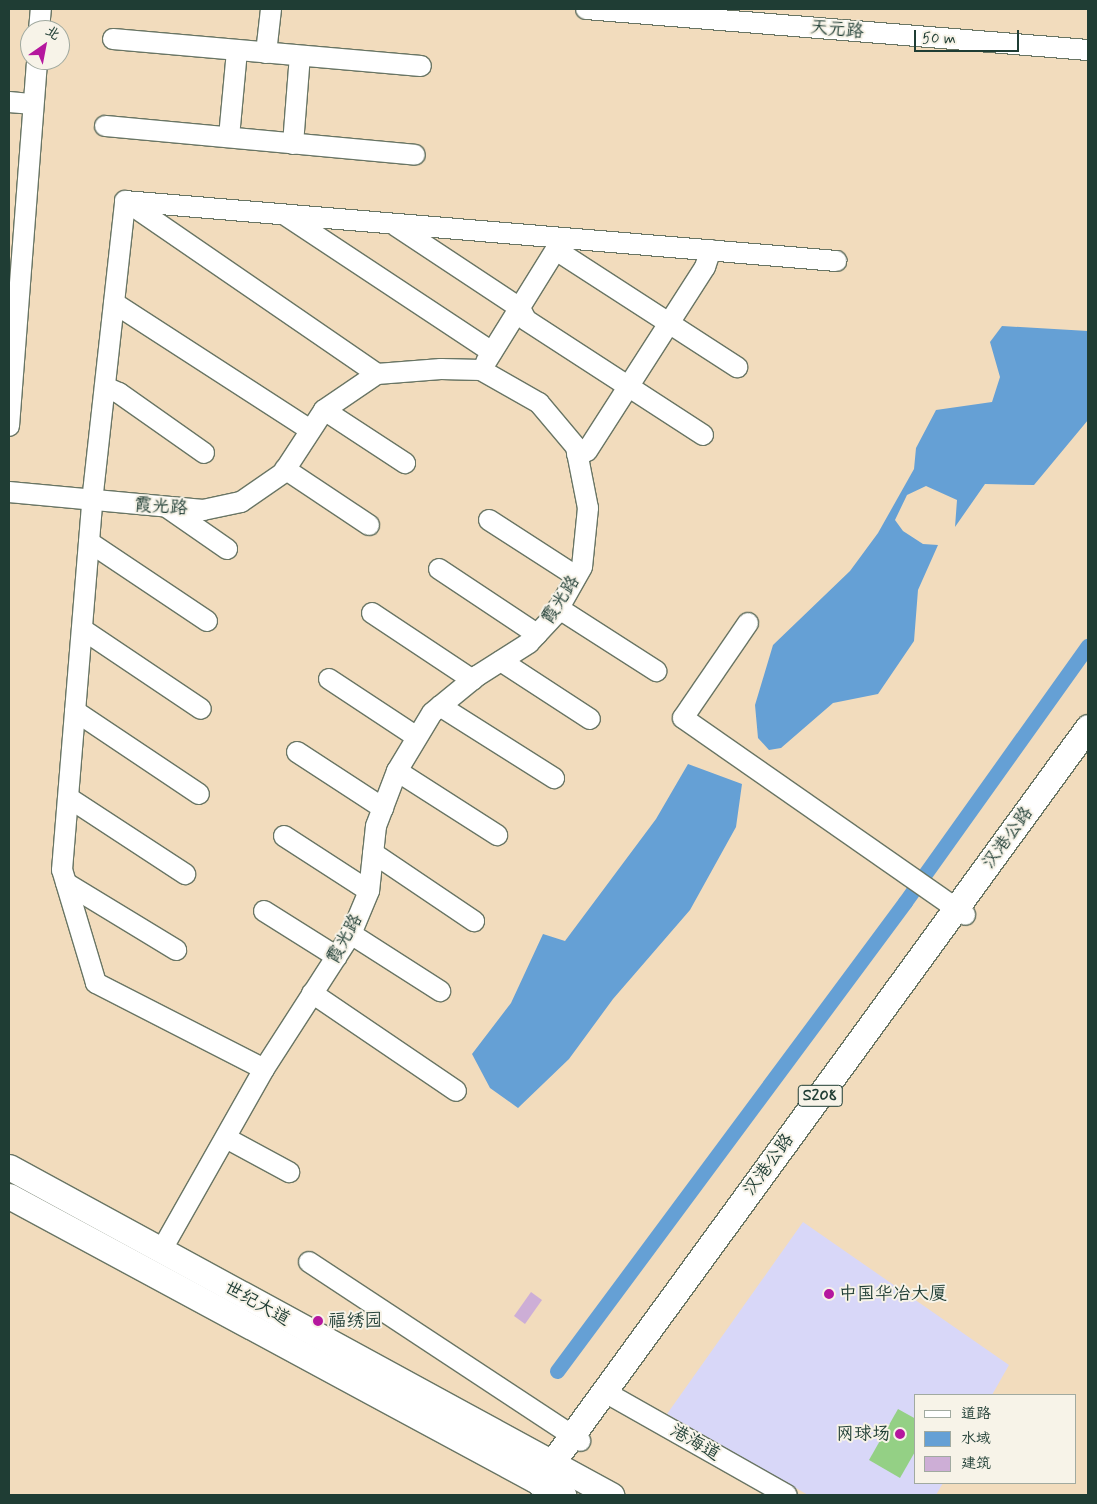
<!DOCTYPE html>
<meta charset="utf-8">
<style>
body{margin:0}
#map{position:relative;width:1097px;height:1504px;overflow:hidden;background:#f2dcbd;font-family:Mynerve,"LXGW WenKai TC",sans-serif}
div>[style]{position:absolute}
.built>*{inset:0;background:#d8d7f8}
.green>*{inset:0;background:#94d085}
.water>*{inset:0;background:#65a0d5}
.canal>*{height:15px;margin:-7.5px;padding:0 7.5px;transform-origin:7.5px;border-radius:7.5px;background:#65a0d5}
.building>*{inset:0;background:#cdaed6}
.roads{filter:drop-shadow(1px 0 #697564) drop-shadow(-1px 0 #697564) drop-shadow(0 1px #697564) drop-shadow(0 -1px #697564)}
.minor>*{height:20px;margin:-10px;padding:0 10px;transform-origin:10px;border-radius:10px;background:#fff}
.major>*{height:25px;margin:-12.5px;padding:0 12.5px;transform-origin:12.5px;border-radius:12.5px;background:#fff}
.dots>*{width:14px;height:14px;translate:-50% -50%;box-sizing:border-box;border:2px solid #f7f3e8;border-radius:50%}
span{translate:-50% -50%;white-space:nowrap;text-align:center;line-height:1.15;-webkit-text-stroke:4px #f7f3e8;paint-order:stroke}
.shield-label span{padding:1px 4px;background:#f7f3e8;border:1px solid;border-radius:4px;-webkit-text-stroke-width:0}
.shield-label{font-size:16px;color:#1f3d34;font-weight:700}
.street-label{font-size:18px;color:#1f3d34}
.poi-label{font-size:18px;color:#1f3d34}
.left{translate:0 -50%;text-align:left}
.right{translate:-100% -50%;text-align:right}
.frame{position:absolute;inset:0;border:10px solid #1f3d34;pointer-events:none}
.legend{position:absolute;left:914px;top:1394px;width:162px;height:90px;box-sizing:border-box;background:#f7f3e8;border:1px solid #a1aaa0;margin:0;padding:6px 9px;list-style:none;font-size:15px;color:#1f3d34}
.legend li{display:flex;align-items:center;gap:10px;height:25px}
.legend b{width:25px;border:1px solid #a1aaa0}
.north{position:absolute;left:20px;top:20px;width:50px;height:50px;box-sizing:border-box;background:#f7f3e8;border:1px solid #a1aaa0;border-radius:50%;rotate:33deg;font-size:14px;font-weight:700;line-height:20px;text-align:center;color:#1f3d34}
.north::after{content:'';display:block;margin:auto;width:18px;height:22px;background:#b5179e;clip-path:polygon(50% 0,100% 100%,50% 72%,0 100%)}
.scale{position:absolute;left:914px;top:30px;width:105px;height:22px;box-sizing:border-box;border:2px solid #1f3d34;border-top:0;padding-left:6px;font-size:15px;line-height:18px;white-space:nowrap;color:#1f3d34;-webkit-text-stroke:4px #f7f3e8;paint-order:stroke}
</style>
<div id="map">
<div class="built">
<div style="clip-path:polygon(803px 1222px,1009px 1365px,992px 1395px,916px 1395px,916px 1483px,943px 1483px,936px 1495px,808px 1495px,667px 1414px)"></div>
</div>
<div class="green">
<div style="clip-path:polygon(898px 1409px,916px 1419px,916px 1450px,900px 1478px,869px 1460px)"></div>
</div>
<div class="water">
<div style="clip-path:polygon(1002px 326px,1088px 331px,1088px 420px,1034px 485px,985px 484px,955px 527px,957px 500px,926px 486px,907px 495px,895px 520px,903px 531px,923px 544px,938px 545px,918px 590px,914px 641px,878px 694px,833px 703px,781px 748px,769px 750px,758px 738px,755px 705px,773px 645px,850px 571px,878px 533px,914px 469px,916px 448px,936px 410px,992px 402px,1000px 377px,990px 342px)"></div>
<div style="clip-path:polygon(688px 764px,742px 784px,736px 827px,690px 910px,613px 999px,569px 1059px,518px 1108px,490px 1088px,472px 1054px,511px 1003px,543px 934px,565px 941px,656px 819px)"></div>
</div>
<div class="canal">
<div style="left:557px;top:1371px;width:584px;rotate:-53.42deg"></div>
<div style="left:905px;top:902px;width:315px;rotate:-54.5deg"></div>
</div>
<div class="building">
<div style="clip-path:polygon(531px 1292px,542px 1300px,525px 1324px,514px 1316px)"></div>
</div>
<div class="roads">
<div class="minor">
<div style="left:586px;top:9px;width:504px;rotate:4.67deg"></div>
<div style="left:39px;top:30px;width:21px;rotate:-85deg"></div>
<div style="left:113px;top:39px;width:309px;rotate:5deg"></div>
<div style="left:266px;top:53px;width:44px;rotate:-83.5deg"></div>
<div style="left:9px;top:102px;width:24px;rotate:5deg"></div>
<div style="left:105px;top:126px;width:311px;rotate:5.3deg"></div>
<div style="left:229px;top:137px;width:87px;rotate:-84.7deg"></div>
<div style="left:293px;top:144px;width:88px;rotate:-85.5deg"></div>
<div style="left:127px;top:202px;width:303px;rotate:34.5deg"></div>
<div style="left:285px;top:215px;width:248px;rotate:33.5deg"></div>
<div style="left:396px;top:226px;width:149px;rotate:33.5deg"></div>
<div style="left:520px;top:308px;width:13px;rotate:63deg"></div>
<div style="left:526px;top:320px;width:211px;rotate:33deg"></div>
<div style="left:556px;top:250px;width:216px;rotate:32.9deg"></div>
<div style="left:114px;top:303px;width:234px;rotate:32.9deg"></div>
<div style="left:486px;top:362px;width:146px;rotate:-58.2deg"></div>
<div style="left:105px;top:387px;width:15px;rotate:23deg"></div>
<div style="left:119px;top:393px;width:104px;rotate:35.2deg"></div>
<div style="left:324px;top:410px;width:97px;rotate:33.2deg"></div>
<div style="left:9px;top:426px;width:367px;rotate:-85.6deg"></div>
<div style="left:577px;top:454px;width:10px;rotate:-17deg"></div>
<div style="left:587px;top:451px;width:219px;rotate:-57.3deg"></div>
<div style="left:705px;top:267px;width:18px;rotate:-71deg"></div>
<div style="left:285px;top:469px;width:101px;rotate:33.7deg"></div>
<div style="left:9px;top:492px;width:195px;rotate:5.3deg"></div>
<div style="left:203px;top:510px;width:39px;rotate:-12deg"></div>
<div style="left:241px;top:502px;width:51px;rotate:-34.6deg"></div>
<div style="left:283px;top:473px;width:75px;rotate:-56.9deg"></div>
<div style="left:324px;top:410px;width:64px;rotate:-34.2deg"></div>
<div style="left:377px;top:374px;width:64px;rotate:-4.5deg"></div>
<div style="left:441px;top:369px;width:40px;rotate:1.4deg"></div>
<div style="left:481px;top:370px;width:67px;rotate:29.6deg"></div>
<div style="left:539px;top:403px;width:57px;rotate:49.9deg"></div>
<div style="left:576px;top:447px;width:62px;rotate:78.9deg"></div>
<div style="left:588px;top:508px;width:59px;rotate:95.8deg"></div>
<div style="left:582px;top:567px;width:55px;rotate:119.4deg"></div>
<div style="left:555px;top:615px;width:38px;rotate:133deg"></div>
<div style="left:529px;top:643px;width:62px;rotate:147.6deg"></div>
<div style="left:477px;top:676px;width:58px;rotate:140.6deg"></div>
<div style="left:432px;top:713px;width:68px;rotate:121.1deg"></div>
<div style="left:397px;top:771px;width:59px;rotate:110.9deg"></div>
<div style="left:376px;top:826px;width:65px;rotate:96.1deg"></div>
<div style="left:369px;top:891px;width:47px;rotate:112.7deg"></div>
<div style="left:351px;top:934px;width:161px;rotate:122.8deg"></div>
<div style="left:264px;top:1069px;width:209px;rotate:119.5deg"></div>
<div style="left:168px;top:508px;width:72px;rotate:34.8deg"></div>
<div style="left:489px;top:520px;width:103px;rotate:32.8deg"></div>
<div style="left:89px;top:542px;width:142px;rotate:33.8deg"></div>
<div style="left:439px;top:569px;width:118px;rotate:33.6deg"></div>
<div style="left:558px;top:608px;width:117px;rotate:32.7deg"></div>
<div style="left:372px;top:613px;width:121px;rotate:33.6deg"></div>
<div style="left:748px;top:623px;width:115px;rotate:124.4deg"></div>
<div style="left:683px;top:718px;width:344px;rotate:34.9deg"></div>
<div style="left:82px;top:629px;width:143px;rotate:33.9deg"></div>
<div style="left:501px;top:661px;width:106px;rotate:33.1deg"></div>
<div style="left:329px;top:679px;width:105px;rotate:33.4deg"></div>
<div style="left:440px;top:706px;width:135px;rotate:32.3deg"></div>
<div style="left:75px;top:711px;width:149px;rotate:33.8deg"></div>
<div style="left:297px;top:752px;width:103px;rotate:33.1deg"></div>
<div style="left:397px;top:771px;width:119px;rotate:32.6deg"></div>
<div style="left:69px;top:798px;width:139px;rotate:33.2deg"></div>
<div style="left:284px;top:836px;width:101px;rotate:32.9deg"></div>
<div style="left:373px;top:853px;width:122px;rotate:34deg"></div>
<div style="left:66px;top:883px;width:129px;rotate:31.3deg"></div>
<div style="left:264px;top:911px;width:86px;rotate:32.2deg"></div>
<div style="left:351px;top:934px;width:106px;rotate:32.6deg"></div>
<div style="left:312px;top:993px;width:174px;rotate:34.2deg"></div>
<div style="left:264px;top:1069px;width:189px;rotate:-152.9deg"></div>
<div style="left:96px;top:983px;width:118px;rotate:-106.7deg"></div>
<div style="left:62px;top:870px;width:369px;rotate:-85.3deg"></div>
<div style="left:92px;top:502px;width:303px;rotate:-83.7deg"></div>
<div style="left:125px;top:201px;width:714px;rotate:4.82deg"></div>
<div style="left:226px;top:1138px;width:72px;rotate:28.4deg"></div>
<div style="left:309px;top:1262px;width:325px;rotate:33.4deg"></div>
<div style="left:603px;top:1391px;width:211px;rotate:29.5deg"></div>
</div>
<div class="major">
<div style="left:9px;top:1167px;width:686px;rotate:28.58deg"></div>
<div style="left:9px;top:1196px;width:630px;rotate:28.36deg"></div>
<div style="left:538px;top:1482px;width:934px;rotate:-53.93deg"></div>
</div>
</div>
<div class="dots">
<div style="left:829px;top:1294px;background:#b5179e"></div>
<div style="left:318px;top:1321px;background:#b5179e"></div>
<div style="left:900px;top:1434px;background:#b5179e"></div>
</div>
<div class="shield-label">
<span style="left:820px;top:1096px">S208</span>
</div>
<div class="street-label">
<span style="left:837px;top:30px;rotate:5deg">天元路</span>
<span style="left:161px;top:507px;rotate:4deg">霞光路</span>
<span style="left:561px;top:600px;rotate:-57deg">霞光路</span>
<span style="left:1008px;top:838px;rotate:-54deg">汉港公路</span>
<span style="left:345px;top:939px;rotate:-61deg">霞光路</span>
<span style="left:769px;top:1165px;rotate:-54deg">汉港公路</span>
<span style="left:257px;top:1304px;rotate:29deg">世纪大道</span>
<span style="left:695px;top:1443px;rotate:30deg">港海道</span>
</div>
<div class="poi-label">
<span class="left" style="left:839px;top:1294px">中国华冶大厦</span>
<span class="left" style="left:328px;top:1321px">福绣园</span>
<span class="right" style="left:890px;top:1434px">网球场</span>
</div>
<div class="frame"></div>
<ul class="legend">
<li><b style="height:6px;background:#fff"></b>道路</li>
<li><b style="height:14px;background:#65a0d5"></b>水域</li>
<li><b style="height:14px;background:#cdaed6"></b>建筑</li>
</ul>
<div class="north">北</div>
<div class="scale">50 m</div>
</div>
